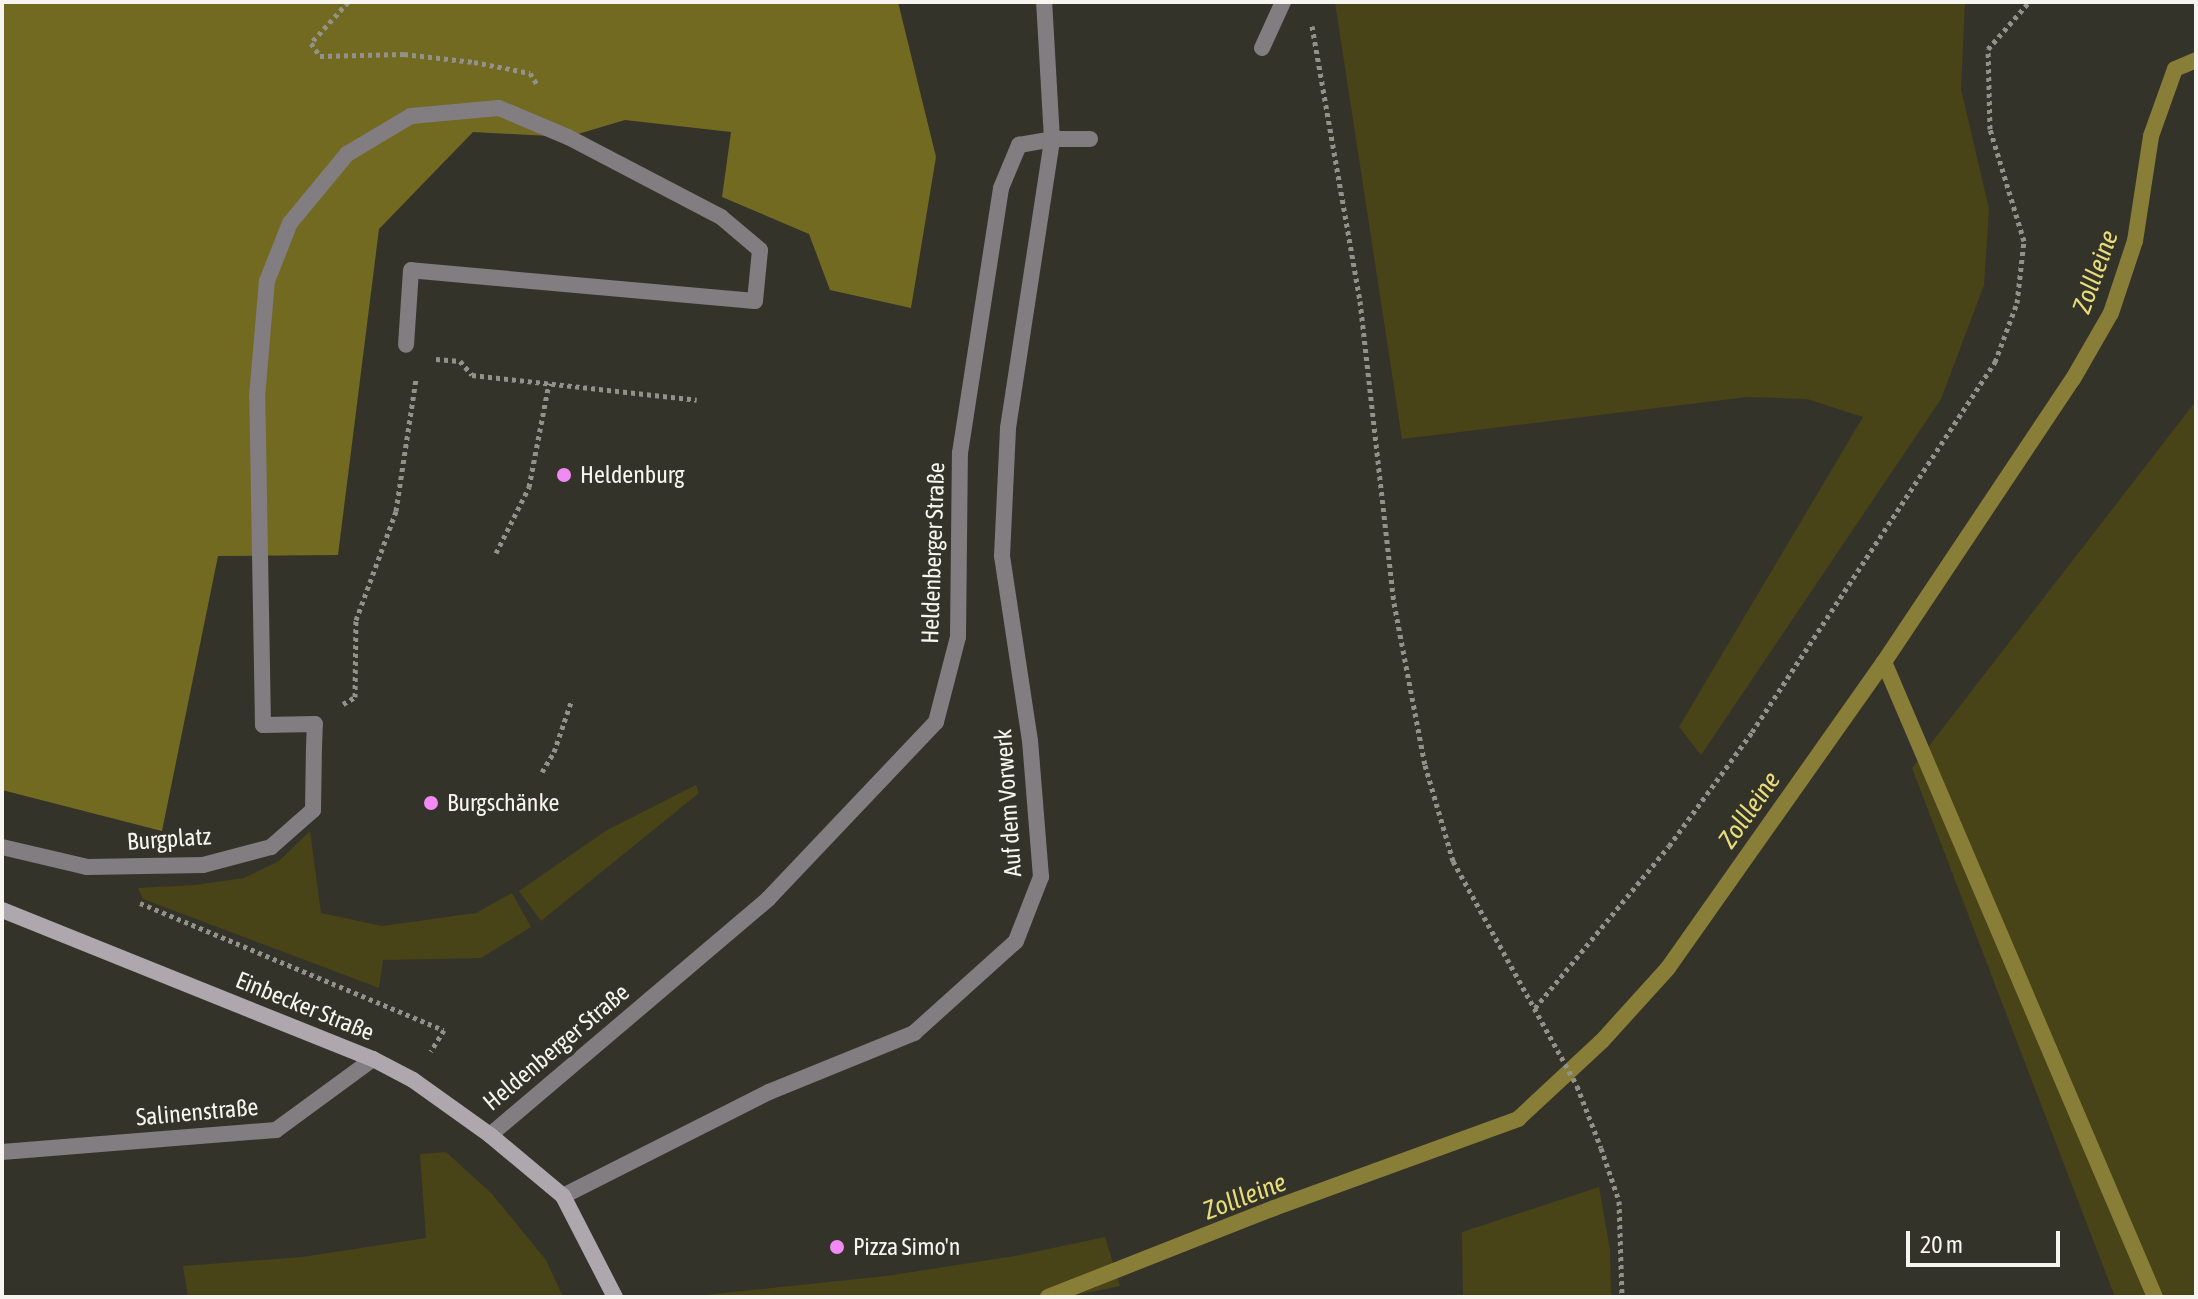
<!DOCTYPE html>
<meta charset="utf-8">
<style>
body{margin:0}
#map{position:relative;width:2198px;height:1299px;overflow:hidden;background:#34332a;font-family:"Asap Condensed",sans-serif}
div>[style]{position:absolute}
.green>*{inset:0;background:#494318}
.forest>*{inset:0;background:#736a22}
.stream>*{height:16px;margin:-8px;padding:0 8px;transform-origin:8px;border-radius:8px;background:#887e38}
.path>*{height:5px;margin-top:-2.5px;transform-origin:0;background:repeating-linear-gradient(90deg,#92918a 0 4px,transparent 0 8px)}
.lane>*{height:16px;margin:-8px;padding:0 8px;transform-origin:8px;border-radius:8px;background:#817d81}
.street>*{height:16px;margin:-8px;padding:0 8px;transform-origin:8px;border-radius:8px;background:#817d81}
.secondary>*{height:16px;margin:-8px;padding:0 8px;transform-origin:8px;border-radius:8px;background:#aea7ae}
.dots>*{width:22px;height:22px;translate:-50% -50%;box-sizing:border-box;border:4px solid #34332a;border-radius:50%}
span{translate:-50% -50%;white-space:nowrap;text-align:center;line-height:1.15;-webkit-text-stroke:8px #34332a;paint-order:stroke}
.poi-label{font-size:24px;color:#f6f5ef}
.left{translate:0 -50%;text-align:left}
.street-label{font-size:24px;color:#f6f5ef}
.water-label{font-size:26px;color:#e9dd79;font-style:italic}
.frame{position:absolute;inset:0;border:4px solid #f6f5ef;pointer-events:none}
.scale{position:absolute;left:1906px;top:1231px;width:154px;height:36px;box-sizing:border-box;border:4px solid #f6f5ef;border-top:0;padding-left:10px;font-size:24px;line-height:28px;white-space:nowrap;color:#f6f5ef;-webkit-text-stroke:6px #34332a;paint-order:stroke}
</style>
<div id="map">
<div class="green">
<div style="clip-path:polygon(1335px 2px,1965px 2px,1961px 89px,1989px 209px,1984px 285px,1941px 399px,1701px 755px,1679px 727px,1863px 417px,1807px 399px,1747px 397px,1402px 439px)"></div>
<div style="clip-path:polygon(2196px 401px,2196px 1297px,2115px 1297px,1912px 768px)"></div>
<div style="clip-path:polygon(696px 785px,699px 793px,541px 921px,519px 891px,607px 830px)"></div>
<div style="clip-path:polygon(310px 831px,321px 913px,382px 926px,476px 913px,512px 893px,531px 927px,481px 958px,383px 960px,379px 988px,143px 899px,138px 888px,195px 885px,244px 878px,279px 861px)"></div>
<div style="clip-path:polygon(446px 1152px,492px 1194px,546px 1260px,563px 1297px,188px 1297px,183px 1266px,302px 1257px,426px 1238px,420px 1154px)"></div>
<div style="clip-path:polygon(1599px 1187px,1610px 1250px,1611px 1297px,1463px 1297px,1462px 1232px)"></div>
<div style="clip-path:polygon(1105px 1237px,1120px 1286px,1067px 1297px,687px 1297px,886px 1276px,1015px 1256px)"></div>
</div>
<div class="forest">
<div style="clip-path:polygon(2px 2px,898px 2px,936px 157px,911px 308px,830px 290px,809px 234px,722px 197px,731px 132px,625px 120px,568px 137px,473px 132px,379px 229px,338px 555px,218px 556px,162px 831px,2px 790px)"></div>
</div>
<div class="stream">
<div style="left:1884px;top:662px;width:690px;rotate:66.89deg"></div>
<div style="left:1048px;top:1297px;width:243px;rotate:-21.5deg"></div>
<div style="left:1274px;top:1208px;width:260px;rotate:-20deg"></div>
<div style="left:1518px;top:1119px;width:115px;rotate:-42.9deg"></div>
<div style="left:1602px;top:1041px;width:98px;rotate:-47.9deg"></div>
<div style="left:1668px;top:968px;width:375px;rotate:-54.8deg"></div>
<div style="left:1884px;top:662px;width:340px;rotate:-56.3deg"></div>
<div style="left:2073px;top:379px;width:76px;rotate:-60.1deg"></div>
<div style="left:2111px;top:313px;width:76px;rotate:-71.6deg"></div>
<div style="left:2135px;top:241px;width:106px;rotate:-81.3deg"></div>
<div style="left:2151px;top:136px;width:71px;rotate:-70.3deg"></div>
<div style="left:2175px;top:69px;width:23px;rotate:-23deg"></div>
</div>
<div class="path">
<div style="left:348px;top:2px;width:55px;rotate:132.1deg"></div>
<div style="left:311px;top:43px;width:16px;rotate:55deg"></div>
<div style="left:320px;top:56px;width:84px;rotate:-1.4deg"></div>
<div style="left:404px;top:54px;width:70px;rotate:6.5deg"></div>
<div style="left:474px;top:62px;width:57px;rotate:11.1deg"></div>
<div style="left:530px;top:73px;width:15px;rotate:58deg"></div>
<div style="left:1312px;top:26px;width:279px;rotate:80.1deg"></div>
<div style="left:1360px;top:301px;width:304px;rotate:83.6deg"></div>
<div style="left:1394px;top:603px;width:165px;rotate:79.2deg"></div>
<div style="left:1425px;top:765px;width:100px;rotate:73.7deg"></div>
<div style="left:1453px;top:861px;width:257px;rotate:61.1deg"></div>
<div style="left:1577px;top:1086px;width:66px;rotate:68.8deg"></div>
<div style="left:1601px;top:1148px;width:56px;rotate:71.2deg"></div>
<div style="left:1619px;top:1201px;width:96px;rotate:88.2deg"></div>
<div style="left:436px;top:359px;width:24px;rotate:5deg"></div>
<div style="left:460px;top:361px;width:18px;rotate:49deg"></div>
<div style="left:472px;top:375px;width:226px;rotate:6.3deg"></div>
<div style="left:496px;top:553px;width:74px;rotate:-63.4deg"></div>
<div style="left:529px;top:487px;width:106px;rotate:-79.1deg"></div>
<div style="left:343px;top:704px;width:14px;rotate:-30deg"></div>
<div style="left:355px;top:697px;width:77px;rotate:-89.3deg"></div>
<div style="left:356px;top:620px;width:116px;rotate:-69.8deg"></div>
<div style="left:396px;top:511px;width:134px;rotate:-81.4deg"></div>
<div style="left:542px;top:772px;width:23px;rotate:-59deg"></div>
<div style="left:554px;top:752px;width:56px;rotate:-71.2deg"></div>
<div style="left:140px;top:903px;width:329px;rotate:22.7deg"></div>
<div style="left:444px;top:1030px;width:25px;rotate:122deg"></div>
<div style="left:1535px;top:1008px;width:210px;rotate:-50.4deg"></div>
<div style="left:1669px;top:846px;width:141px;rotate:-53.9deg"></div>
<div style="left:1752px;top:732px;width:443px;rotate:-56.7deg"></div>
<div style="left:1995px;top:362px;width:63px;rotate:-69.6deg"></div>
<div style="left:2017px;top:303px;width:62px;rotate:-83.6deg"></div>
<div style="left:2024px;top:241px;width:117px;rotate:-106.9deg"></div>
<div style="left:1990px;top:129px;width:80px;rotate:-91.4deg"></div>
<div style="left:1988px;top:49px;width:62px;rotate:-48.9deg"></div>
</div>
<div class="lane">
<div style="left:1262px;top:48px;width:51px;rotate:-65.5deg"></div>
<div style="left:1052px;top:139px;width:38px"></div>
<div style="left:314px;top:748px;width:24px;rotate:-88deg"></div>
<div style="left:315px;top:724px;width:52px;rotate:178.9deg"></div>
<div style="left:263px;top:725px;width:328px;rotate:-91deg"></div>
<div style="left:257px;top:397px;width:116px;rotate:-85.1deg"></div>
<div style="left:267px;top:281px;width:62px;rotate:-68.4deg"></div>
<div style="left:290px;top:223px;width:89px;rotate:-50.4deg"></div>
<div style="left:347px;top:154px;width:74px;rotate:-30.7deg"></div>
<div style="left:411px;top:116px;width:88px;rotate:-5.2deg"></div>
<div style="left:499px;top:108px;width:75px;rotate:22.8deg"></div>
<div style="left:568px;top:137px;width:173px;rotate:27.6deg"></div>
<div style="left:721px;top:217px;width:51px;rotate:40.2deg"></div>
<div style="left:760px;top:250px;width:51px;rotate:95.6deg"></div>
<div style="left:755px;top:301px;width:345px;rotate:-174.9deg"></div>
<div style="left:411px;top:270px;width:75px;rotate:93.8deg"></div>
</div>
<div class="street">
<div style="left:2px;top:847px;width:87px;rotate:13.2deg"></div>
<div style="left:87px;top:867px;width:116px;rotate:-1deg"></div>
<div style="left:203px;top:865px;width:70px;rotate:-14.8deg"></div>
<div style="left:271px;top:847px;width:56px;rotate:-41.4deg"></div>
<div style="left:313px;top:810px;width:62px;rotate:-89.1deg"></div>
<div style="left:490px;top:1135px;width:365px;rotate:-40.3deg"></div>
<div style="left:768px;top:899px;width:244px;rotate:-46.5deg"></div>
<div style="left:936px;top:722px;width:88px;rotate:-75.5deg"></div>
<div style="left:958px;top:637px;width:184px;rotate:-89.4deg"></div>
<div style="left:960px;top:453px;width:268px;rotate:-81.2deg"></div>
<div style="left:1001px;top:188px;width:47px;rotate:-67.3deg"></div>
<div style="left:1019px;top:145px;width:34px;rotate:-10deg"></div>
<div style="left:2px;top:1152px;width:275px;rotate:-4.6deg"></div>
<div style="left:276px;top:1130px;width:120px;rotate:-36.2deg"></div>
<div style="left:563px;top:1196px;width:231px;rotate:-26.8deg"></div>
<div style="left:769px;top:1092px;width:157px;rotate:-22.1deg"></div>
<div style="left:914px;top:1033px;width:137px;rotate:-42deg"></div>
<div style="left:1016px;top:941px;width:69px;rotate:-68.7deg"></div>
<div style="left:1041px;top:877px;width:136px;rotate:-94.6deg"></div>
<div style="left:1030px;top:741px;width:187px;rotate:-98.6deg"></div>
<div style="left:1002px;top:556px;width:128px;rotate:-87.3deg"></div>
<div style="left:1008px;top:428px;width:292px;rotate:-81.3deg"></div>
<div style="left:1052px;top:139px;width:137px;rotate:-93.3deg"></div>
</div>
<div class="secondary">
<div style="left:2px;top:910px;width:400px;rotate:21.9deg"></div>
<div style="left:373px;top:1059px;width:45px;rotate:27.7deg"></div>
<div style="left:413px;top:1080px;width:95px;rotate:35.5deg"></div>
<div style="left:490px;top:1135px;width:95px;rotate:39.9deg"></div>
<div style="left:563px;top:1196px;width:114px;rotate:62.8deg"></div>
</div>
<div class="dots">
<div style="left:564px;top:475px;background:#f18af4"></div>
<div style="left:431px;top:803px;background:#f18af4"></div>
<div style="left:837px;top:1247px;background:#f18af4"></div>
</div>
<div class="poi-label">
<span class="left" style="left:580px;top:475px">Heldenburg</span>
<span class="left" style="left:447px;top:803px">Burgschänke</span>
<span class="left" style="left:853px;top:1247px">Pizza Simo'n</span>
</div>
<div class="street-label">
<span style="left:933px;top:553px;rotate:-88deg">Heldenberger Straße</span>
<span style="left:1008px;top:803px;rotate:-94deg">Auf dem Vorwerk</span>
<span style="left:169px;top:839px;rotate:-4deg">Burgplatz</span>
<span style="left:305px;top:1006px;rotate:22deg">Einbecker Straße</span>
<span style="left:556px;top:1047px;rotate:-40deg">Heldenberger Straße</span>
<span style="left:197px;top:1112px;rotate:-5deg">Salinenstraße</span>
</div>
<div class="water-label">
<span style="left:2096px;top:272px;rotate:-70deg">Zollleine</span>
<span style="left:1750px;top:810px;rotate:-55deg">Zollleine</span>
<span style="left:1245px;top:1197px;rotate:-21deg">Zollleine</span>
</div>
<div class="frame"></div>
<div class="scale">20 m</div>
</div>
